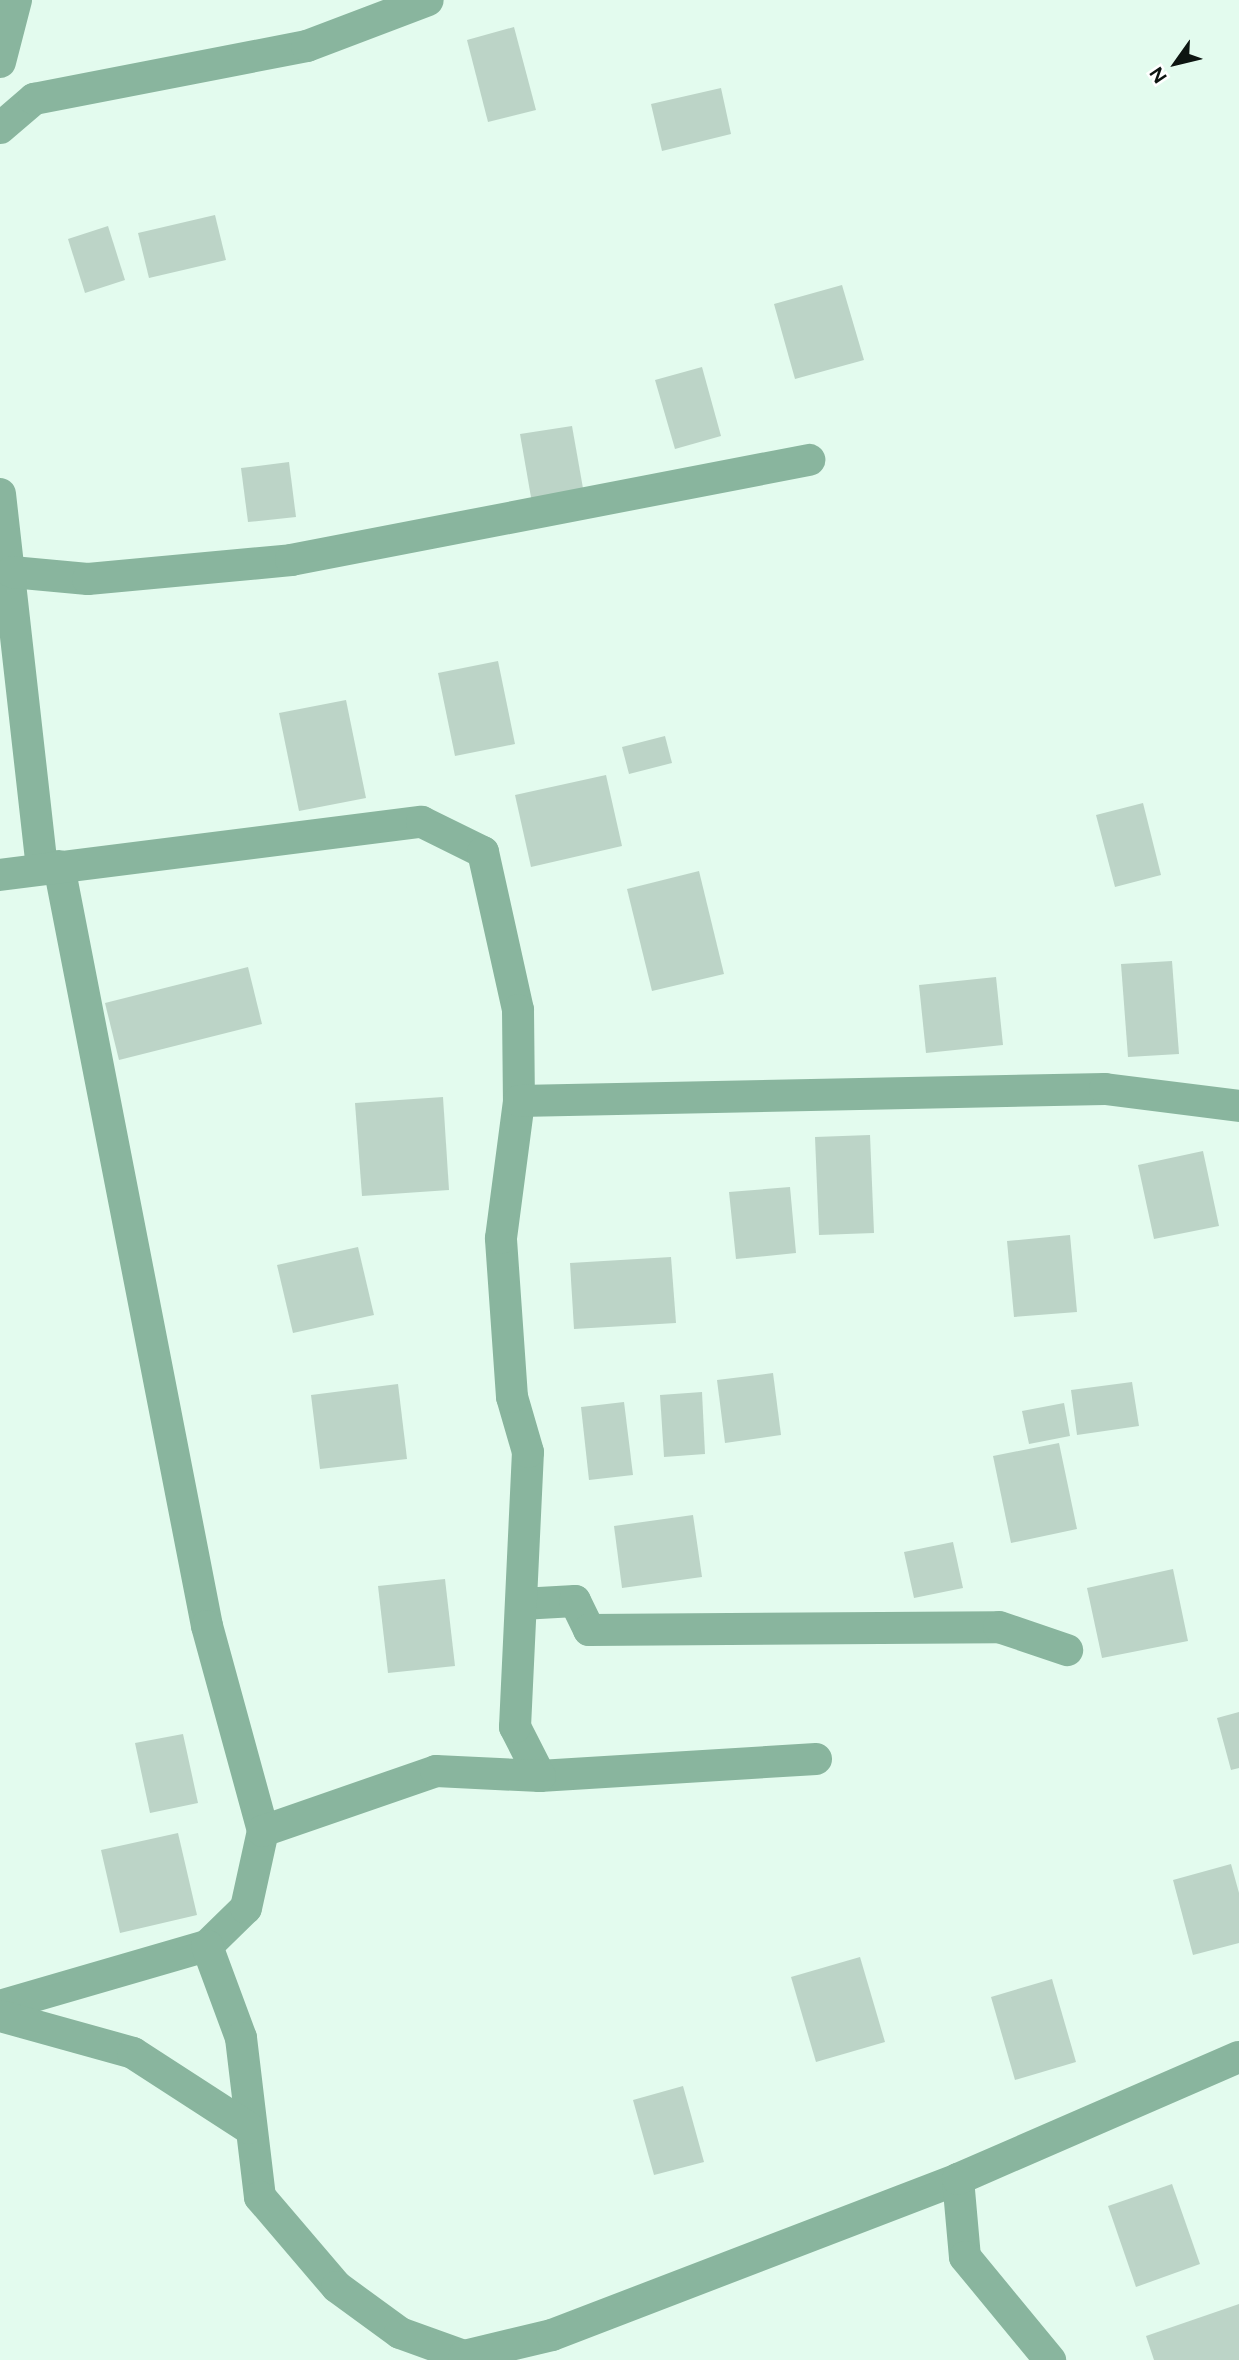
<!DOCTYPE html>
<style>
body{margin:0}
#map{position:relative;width:1239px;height:2360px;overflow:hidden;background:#e3fbee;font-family:Figtree,sans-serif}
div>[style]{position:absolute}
.building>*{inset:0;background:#bcd4c7}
.minor>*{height:32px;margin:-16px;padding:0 16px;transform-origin:16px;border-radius:16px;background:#89b59e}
span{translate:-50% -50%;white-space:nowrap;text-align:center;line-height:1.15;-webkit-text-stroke:6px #fff;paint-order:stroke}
.north{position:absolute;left:1141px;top:28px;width:70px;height:70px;-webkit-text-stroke:5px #fff;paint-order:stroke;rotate:236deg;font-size:19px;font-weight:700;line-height:28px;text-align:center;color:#0d1511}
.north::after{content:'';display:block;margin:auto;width:24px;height:32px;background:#0d1511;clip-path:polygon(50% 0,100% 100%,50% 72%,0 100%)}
</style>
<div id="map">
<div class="building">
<div style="clip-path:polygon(514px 27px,536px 110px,488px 122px,467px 40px)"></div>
<div style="clip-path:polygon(721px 88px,731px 134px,662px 151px,651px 104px)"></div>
<div style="clip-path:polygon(215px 215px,226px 260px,149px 278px,138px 233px)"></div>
<div style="clip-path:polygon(108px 226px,125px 280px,85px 293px,68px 239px)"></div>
<div style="clip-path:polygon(842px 285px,864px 360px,795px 379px,774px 304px)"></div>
<div style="clip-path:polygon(702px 367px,721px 436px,675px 449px,655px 380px)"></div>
<div style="clip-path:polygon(572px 426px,584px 494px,532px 503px,520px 434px)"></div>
<div style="clip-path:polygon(289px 462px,296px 517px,248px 522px,241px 468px)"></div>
<div style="clip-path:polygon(498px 661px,515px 744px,455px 756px,438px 673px)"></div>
<div style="clip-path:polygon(346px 700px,366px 798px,299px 811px,279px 713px)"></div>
<div style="clip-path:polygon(665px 736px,672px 763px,629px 774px,622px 747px)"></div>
<div style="clip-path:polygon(606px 775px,622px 846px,531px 867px,515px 795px)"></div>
<div style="clip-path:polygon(1143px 803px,1161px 875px,1115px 887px,1096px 815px)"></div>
<div style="clip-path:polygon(699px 871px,724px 974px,652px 991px,627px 889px)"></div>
<div style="clip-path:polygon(1172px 961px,1179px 1054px,1128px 1057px,1121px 964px)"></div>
<div style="clip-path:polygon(248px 967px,262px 1024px,119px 1060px,105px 1003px)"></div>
<div style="clip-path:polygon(996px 977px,1003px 1045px,926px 1053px,919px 985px)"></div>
<div style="clip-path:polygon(443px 1097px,449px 1190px,362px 1196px,355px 1103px)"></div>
<div style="clip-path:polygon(870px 1135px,874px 1233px,819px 1235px,815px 1137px)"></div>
<div style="clip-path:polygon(1203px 1151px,1219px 1226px,1154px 1239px,1138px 1165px)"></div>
<div style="clip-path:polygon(790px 1187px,796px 1253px,736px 1259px,729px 1192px)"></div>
<div style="clip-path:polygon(1070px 1235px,1077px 1312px,1014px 1317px,1007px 1241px)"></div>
<div style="clip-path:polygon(358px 1247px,374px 1315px,293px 1333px,277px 1265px)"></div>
<div style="clip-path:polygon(671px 1257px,676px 1323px,574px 1329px,570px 1263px)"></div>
<div style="clip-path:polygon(773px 1373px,781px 1435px,725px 1443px,717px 1380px)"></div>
<div style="clip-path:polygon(1132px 1382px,1139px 1426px,1077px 1435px,1071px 1390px)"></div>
<div style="clip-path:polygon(398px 1384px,407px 1459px,320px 1469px,311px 1395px)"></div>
<div style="clip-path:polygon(702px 1392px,705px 1454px,664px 1457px,660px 1395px)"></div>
<div style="clip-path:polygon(624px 1402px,633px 1475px,589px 1480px,581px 1407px)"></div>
<div style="clip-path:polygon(1064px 1403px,1070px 1436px,1029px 1444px,1022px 1411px)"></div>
<div style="clip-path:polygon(1059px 1443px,1077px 1529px,1011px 1543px,993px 1456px)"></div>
<div style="clip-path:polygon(693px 1515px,702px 1577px,622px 1588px,614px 1526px)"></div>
<div style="clip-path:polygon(953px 1542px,963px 1588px,914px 1598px,904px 1552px)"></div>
<div style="clip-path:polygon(1173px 1569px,1188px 1641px,1102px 1658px,1087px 1588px)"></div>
<div style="clip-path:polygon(445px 1579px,455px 1666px,388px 1673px,378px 1586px)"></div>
<div style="clip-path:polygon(1239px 1712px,1239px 1768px,1231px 1770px,1217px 1718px)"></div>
<div style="clip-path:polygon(183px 1734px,198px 1803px,150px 1813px,135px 1743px)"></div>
<div style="clip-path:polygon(178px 1833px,197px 1915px,120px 1933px,101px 1850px)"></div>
<div style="clip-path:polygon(1231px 1864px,1239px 1893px,1239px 1943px,1193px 1955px,1173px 1880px)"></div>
<div style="clip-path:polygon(860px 1957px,885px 2042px,816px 2062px,791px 1977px)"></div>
<div style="clip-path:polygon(1052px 1979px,1076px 2062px,1015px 2080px,991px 1997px)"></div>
<div style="clip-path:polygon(683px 2086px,704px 2162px,654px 2175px,633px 2100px)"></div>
<div style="clip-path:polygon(1172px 2184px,1200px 2264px,1136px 2287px,1108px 2206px)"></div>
<div style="clip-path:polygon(1239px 2304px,1239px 2360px,1154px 2360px,1146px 2336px)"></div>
</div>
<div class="minor">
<div style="left:0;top:62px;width:64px;rotate:-75.5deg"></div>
<div style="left:0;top:128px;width:45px;rotate:-40.5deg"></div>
<div style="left:34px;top:99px;width:278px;rotate:-11deg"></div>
<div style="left:307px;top:46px;width:129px;rotate:-20.8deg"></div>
<div style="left:0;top:494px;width:377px;rotate:83.6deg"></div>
<div style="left:12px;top:572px;width:76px;rotate:5.3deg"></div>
<div style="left:88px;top:579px;width:204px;rotate:-5.3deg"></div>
<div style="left:291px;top:560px;width:528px;rotate:-10.93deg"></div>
<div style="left:59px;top:866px;width:774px;rotate:78.98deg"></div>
<div style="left:207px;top:1626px;width:213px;rotate:74.7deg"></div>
<div style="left:0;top:875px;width:425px;rotate:-7.2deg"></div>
<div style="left:422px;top:822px;width:68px;rotate:26.2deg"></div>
<div style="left:483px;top:852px;width:162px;rotate:77.5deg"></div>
<div style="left:518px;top:1010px;width:91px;rotate:89.4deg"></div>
<div style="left:521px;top:1604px;width:54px;rotate:-3.2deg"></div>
<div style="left:575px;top:1601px;width:32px;rotate:64deg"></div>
<div style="left:589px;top:1630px;width:410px;rotate:-0.4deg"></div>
<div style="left:999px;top:1627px;width:72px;rotate:18.7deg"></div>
<div style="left:816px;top:1759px;width:277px;rotate:176.5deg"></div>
<div style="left:540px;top:1776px;width:55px;rotate:-117deg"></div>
<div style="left:515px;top:1727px;width:275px;rotate:-87.3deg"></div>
<div style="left:528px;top:1452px;width:57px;rotate:-106.2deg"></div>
<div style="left:512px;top:1397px;width:159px;rotate:-94deg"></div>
<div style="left:501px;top:1238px;width:138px;rotate:-82.5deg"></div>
<div style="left:519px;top:1101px;width:586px;rotate:-1.17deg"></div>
<div style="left:1105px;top:1089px;width:135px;rotate:7.2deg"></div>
<div style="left:207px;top:1946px;width:54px;rotate:-44.3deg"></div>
<div style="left:246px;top:1908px;width:79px;rotate:-77.6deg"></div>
<div style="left:263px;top:1831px;width:183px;rotate:-19.1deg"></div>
<div style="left:436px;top:1771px;width:104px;rotate:2.8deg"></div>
<div style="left:0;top:2006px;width:216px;rotate:-16.2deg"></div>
<div style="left:207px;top:1946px;width:98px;rotate:69.7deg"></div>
<div style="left:241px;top:2038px;width:160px;rotate:83.2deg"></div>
<div style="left:260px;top:2197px;width:118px;rotate:49.5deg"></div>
<div style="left:337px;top:2287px;width:78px;rotate:36.1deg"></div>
<div style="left:400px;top:2333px;width:68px;rotate:19.8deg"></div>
<div style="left:464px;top:2356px;width:90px;rotate:-13.4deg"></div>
<div style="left:552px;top:2335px;width:435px;rotate:-21deg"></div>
<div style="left:958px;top:2179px;width:78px;rotate:84.9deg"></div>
<div style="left:965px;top:2257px;width:134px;rotate:50.5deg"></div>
<div style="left:0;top:2016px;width:138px;rotate:15.5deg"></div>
<div style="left:133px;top:2053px;width:138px;rotate:32.9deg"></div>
<div style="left:958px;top:2179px;width:306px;rotate:-23.5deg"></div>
</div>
<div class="north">N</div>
</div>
